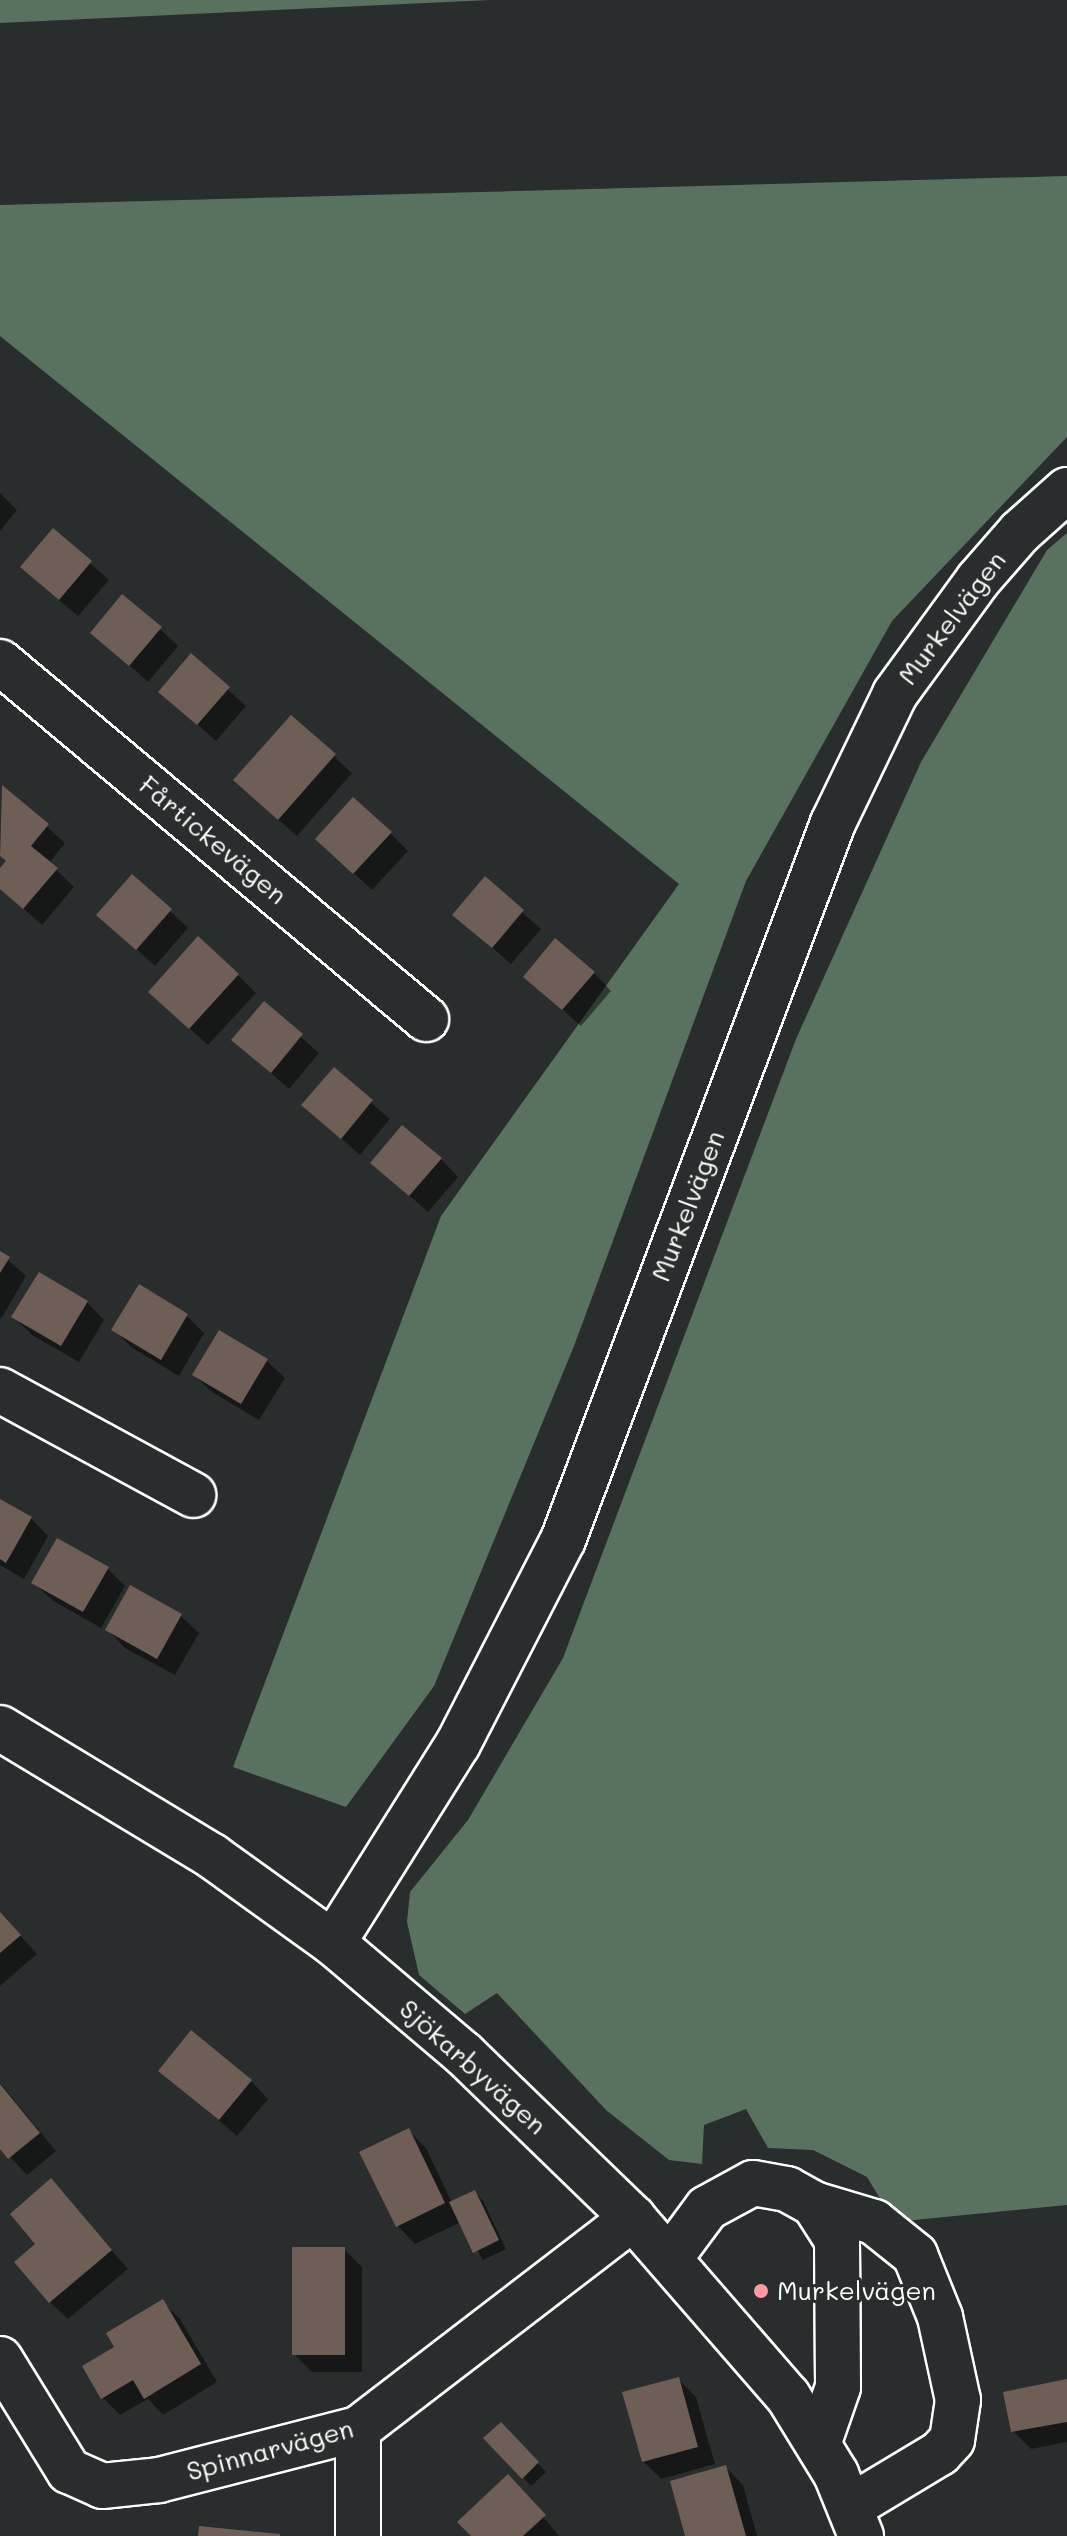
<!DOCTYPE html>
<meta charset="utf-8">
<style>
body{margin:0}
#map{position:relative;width:1067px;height:2536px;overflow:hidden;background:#2a2d2e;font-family:Mali,sans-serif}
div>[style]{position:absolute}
.green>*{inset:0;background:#59715f}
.shadow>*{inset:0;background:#0007}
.building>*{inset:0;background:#6e5e56}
.roads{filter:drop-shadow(2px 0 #fff) drop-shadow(-2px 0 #fff) drop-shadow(0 2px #fff) drop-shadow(0 -2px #fff)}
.minor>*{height:44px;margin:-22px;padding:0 22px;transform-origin:22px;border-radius:22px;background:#2a2d2e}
.dots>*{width:22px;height:22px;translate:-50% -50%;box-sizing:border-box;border:4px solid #2a2d2e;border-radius:50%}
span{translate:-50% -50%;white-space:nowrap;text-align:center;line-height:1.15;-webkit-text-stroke:6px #2a2d2e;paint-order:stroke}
.street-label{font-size:26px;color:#fff}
.poi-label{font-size:26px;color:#fff}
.left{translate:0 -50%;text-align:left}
</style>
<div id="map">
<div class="green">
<div style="clip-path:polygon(0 0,490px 0,0 23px)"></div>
<div style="clip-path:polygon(1067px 176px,1067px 437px,892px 621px,746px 881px,574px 1346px,434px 1686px,346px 1807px,233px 1767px,441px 1216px,679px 884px,0 336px,0 205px)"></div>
<div style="clip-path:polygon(1067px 533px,1067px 2205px,894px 2222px,867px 2177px,813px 2150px,768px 2148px,746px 2109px,704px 2125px,702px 2164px,669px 2160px,606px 2110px,497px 1993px,465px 2014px,419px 1975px,407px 1922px,410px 1892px,468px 1820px,563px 1658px,796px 1039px,921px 762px,1047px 550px)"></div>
</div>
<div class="shadow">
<div style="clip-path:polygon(0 493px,17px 510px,0 531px)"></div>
<div style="clip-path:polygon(53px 531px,109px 580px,78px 616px,40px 584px)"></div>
<div style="clip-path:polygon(160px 629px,178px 646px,148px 682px,92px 632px)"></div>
<div style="clip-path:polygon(191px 656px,246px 706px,216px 741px,161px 692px)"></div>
<div style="clip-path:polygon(291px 717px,352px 773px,297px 836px,253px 798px)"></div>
<div style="clip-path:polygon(2px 787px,65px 843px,49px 863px,74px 887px,42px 925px,0 888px,0 871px,7px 862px,0 856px)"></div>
<div style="clip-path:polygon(390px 833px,408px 851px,372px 890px,335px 856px)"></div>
<div style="clip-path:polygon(485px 879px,541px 929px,511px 964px,455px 915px)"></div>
<div style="clip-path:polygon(170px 911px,188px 928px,155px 966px,99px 915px)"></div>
<div style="clip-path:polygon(594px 973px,611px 991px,581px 1026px,526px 977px)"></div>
<div style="clip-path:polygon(238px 975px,256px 993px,208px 1045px,168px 1009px)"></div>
<div style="clip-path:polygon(264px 1004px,319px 1053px,289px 1089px,234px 1040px)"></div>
<div style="clip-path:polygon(334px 1070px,390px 1119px,360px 1155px,304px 1105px)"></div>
<div style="clip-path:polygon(441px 1159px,458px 1177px,428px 1212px,373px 1163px)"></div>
<div style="clip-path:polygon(0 1253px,26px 1276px,1px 1319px,0 1318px)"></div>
<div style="clip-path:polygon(87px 1302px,104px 1320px,79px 1362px,32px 1335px,14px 1317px)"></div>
<div style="clip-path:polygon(187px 1316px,204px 1333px,179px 1376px,131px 1347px,114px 1329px)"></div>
<div style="clip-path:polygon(220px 1332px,267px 1361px,285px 1378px,259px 1420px,212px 1392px,194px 1375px)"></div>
<div style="clip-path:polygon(0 1502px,31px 1518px,48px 1536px,24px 1579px,0 1565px)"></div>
<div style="clip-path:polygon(107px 1568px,125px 1586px,101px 1628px,52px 1600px,34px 1583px)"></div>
<div style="clip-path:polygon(181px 1616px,199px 1633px,175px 1675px,125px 1648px,108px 1630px)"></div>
<div style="clip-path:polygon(0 1913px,37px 1954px,0 1986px)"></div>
<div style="clip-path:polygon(161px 2070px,251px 2081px,268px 2099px,237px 2136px)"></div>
<div style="clip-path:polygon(0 2083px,56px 2151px,27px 2175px,0 2146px)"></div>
<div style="clip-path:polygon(408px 2130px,426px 2148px,452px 2203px,475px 2192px,483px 2201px,506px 2249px,483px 2260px,461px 2222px,415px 2244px,398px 2226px,362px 2153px)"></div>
<div style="clip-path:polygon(51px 2181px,128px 2269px,68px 2319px,50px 2302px,38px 2244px)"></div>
<div style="clip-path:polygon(344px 2249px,362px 2267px,362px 2372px,312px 2372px,294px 2354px)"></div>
<div style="clip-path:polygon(162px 2302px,180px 2319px,217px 2382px,163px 2415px,148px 2399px,120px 2415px,103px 2398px,117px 2348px)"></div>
<div style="clip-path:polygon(678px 2379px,696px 2397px,715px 2464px,661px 2479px,643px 2461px)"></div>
<div style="clip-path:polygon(1067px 2381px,1067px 2442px,1031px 2449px,1013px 2431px)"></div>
<div style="clip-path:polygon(501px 2424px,546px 2472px,531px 2486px,486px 2438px)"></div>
<div style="clip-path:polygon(725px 2467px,743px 2485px,757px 2536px,687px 2536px)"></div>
<div style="clip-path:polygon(525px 2495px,559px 2536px,474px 2536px)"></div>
</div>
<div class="building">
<div style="clip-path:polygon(53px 528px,92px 561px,59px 600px,20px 567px)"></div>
<div style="clip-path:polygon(122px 594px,162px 627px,129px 666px,90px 633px)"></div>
<div style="clip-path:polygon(191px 653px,230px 687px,197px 725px,158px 692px)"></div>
<div style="clip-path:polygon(291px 715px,336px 754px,278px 820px,233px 780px)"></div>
<div style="clip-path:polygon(2px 785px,49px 824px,31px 846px,58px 868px,23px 909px,0 889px,0 868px,6px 861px,0 856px)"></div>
<div style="clip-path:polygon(353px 797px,392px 832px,353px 874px,315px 839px)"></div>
<div style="clip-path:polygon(132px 874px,172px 909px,136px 950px,96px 915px)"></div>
<div style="clip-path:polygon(485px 876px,524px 910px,492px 948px,452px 915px)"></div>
<div style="clip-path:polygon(198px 936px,239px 974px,189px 1029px,148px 992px)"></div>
<div style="clip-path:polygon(555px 938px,595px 972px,562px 1010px,523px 977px)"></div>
<div style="clip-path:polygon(264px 1001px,303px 1034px,271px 1073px,231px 1040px)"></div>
<div style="clip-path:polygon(334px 1067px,373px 1100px,341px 1139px,301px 1105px)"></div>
<div style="clip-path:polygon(402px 1125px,442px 1158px,409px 1196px,370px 1163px)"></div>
<div style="clip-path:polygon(0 1251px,10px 1257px,0 1273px)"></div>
<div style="clip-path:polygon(39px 1272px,88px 1301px,61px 1346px,11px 1317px)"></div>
<div style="clip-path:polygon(139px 1284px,188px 1314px,161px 1360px,111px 1330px)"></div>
<div style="clip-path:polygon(219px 1330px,268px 1359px,241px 1404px,192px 1375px)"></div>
<div style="clip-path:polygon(0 1499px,32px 1517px,6px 1563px,0 1559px)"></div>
<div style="clip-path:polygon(57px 1538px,109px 1567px,83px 1612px,31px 1583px)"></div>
<div style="clip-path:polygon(130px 1585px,182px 1614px,157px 1659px,105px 1630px)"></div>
<div style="clip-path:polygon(0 1912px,21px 1935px,0 1953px)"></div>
<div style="clip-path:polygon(191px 2030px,252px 2080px,219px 2120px,158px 2071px)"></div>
<div style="clip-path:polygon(0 2084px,40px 2133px,8px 2159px,0 2149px)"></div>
<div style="clip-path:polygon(409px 2128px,445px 2203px,396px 2227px,359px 2152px)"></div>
<div style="clip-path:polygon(51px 2178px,112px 2250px,49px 2303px,14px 2262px,35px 2244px,10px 2214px)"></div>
<div style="clip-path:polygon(475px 2190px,499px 2240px,473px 2253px,449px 2202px)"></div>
<div style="clip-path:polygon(292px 2247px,345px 2247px,345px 2355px,292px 2355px)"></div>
<div style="clip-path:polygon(163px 2299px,201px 2364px,144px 2399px,133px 2380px,101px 2399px,82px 2366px,114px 2347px,106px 2333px)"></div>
<div style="clip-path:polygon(679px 2377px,698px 2447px,642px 2462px,622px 2392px)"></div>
<div style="clip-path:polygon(1067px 2379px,1067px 2422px,1011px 2432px,1003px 2392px)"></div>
<div style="clip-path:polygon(501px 2422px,539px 2462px,522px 2479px,483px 2438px)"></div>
<div style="clip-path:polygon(726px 2465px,746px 2536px,685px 2536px,670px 2481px)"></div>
<div style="clip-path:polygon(508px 2474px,546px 2515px,523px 2536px,471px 2536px,457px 2522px)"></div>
<div style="clip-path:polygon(199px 2526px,280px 2534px,280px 2536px,198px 2536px)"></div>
</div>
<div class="roads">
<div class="minor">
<div style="left:0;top:662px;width:556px;rotate:39.96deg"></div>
<div style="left:0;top:1390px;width:220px;rotate:28.5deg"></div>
<div style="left:0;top:1728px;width:248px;rotate:31.1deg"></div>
<div style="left:212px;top:1856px;width:149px;rotate:35.7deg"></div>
<div style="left:333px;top:1943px;width:172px;rotate:40.3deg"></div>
<div style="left:464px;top:2054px;width:235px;rotate:44.1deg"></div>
<div style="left:633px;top:2218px;width:236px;rotate:49deg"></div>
<div style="left:788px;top:2396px;width:92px;rotate:58.4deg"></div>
<div style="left:836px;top:2474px;width:67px;rotate:68deg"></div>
<div style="left:333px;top:1943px;width:235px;rotate:-57.9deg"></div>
<div style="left:458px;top:1744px;width:229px;rotate:-62.8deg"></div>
<div style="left:563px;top:1540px;width:766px;rotate:-69.37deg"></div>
<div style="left:833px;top:823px;width:143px;rotate:-64.3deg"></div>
<div style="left:895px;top:694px;width:141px;rotate:-53.9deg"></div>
<div style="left:978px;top:580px;width:64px;rotate:-48.8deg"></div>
<div style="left:1020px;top:532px;width:63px;rotate:-41.8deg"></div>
<div style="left:814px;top:2204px;width:63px;rotate:16.7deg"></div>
<div style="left:874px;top:2222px;width:53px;rotate:38.8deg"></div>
<div style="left:915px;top:2255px;width:67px;rotate:68deg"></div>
<div style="left:940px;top:2317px;width:85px;rotate:77.8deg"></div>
<div style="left:958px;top:2400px;width:40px;rotate:98.5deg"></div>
<div style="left:952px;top:2440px;width:18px;rotate:133deg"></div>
<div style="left:940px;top:2453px;width:105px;rotate:149deg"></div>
<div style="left:670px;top:2258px;width:62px;rotate:-53.5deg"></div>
<div style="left:707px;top:2208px;width:52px;rotate:-28.5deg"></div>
<div style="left:753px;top:2183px;width:35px;rotate:10deg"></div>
<div style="left:787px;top:2189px;width:31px;rotate:29deg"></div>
<div style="left:814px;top:2204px;width:43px;rotate:57.4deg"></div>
<div style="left:837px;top:2240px;width:147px;rotate:89.6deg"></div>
<div style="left:838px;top:2387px;width:58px;rotate:109.1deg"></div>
<div style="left:0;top:2359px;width:132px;rotate:58.4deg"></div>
<div style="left:69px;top:2471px;width:36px;rotate:24deg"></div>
<div style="left:102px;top:2486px;width:57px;rotate:-6deg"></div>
<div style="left:159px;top:2480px;width:205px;rotate:-14.4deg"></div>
<div style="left:358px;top:2429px;width:347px;rotate:-37.5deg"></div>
<div style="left:358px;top:2536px;width:107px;rotate:-90deg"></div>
</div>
</div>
<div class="dots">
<div style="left:761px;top:2291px;background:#ff9aa2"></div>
</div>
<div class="street-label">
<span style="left:952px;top:618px;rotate:-53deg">Murkelvägen</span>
<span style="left:213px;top:840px;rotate:40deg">Fårtickevägen</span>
<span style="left:688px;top:1206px;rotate:-69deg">Murkelvägen</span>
<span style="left:473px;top:2067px;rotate:42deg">Sjökarbyvägen</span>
<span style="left:270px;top:2450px;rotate:-15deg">Spinnarvägen</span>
</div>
<div class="poi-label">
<span class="left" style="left:777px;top:2291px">Murkelvägen</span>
</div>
</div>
